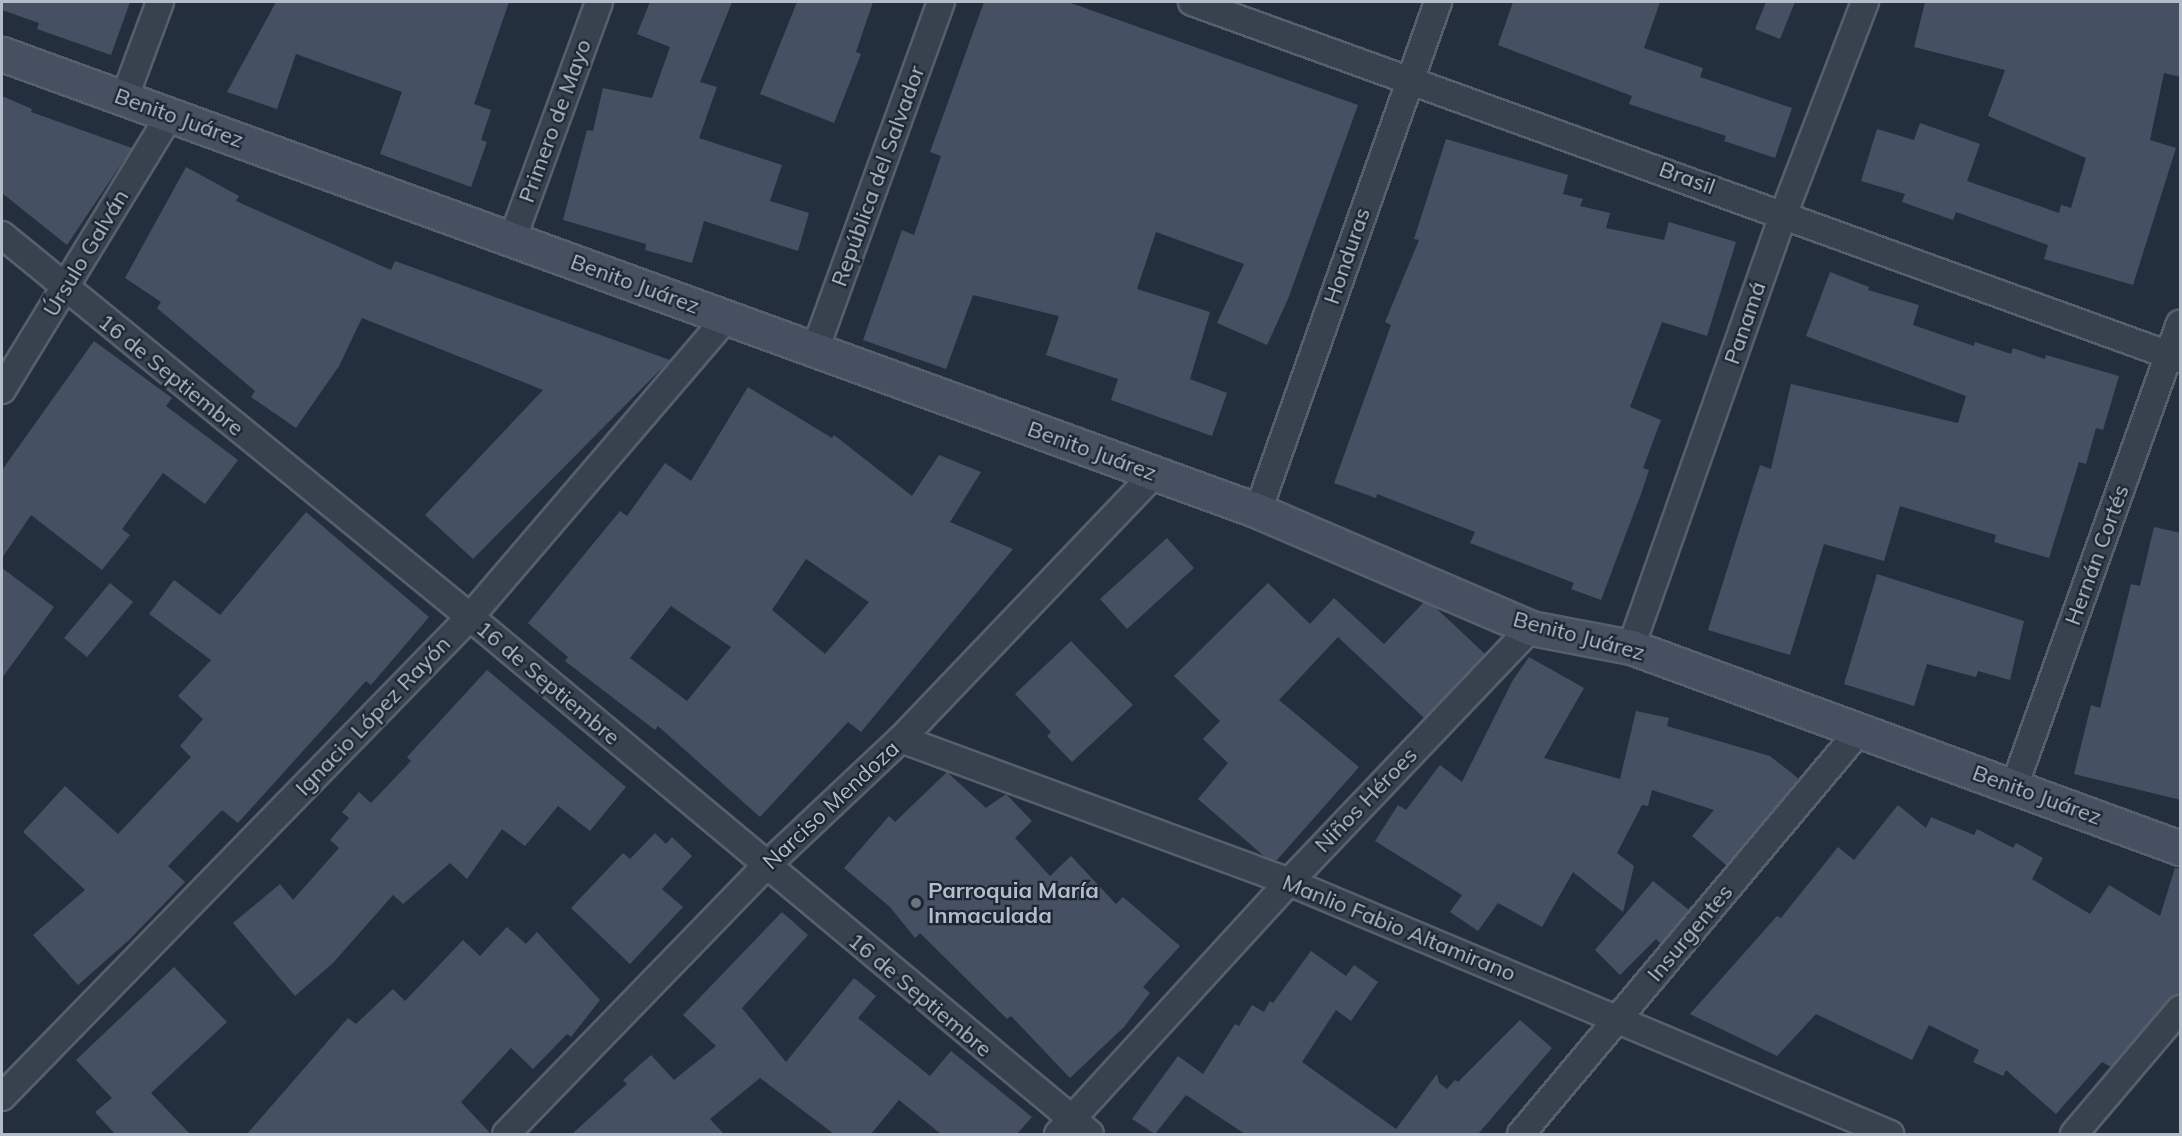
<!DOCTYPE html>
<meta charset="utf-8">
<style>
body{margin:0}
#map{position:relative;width:2182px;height:1136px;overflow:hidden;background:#242f3e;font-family:Mulish,sans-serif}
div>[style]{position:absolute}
.building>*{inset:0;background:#455162}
.roads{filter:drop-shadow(2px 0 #565f6c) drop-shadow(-2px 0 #565f6c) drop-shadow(0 2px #565f6c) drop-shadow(0 -2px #565f6c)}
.street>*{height:26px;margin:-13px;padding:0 13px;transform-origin:13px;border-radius:13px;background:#38414e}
.secondary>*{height:33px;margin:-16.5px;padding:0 16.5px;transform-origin:16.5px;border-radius:16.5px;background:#465061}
.dots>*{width:16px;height:16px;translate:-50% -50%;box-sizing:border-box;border:3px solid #1d2633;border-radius:50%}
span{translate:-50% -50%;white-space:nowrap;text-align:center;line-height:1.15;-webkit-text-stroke:4.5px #1d2633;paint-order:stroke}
.street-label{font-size:22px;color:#b4bcc9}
.poi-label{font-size:22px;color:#b4bcc9;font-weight:700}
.left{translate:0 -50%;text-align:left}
.frame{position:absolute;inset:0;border:3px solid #b4bcc9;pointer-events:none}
</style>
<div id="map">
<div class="building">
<div style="clip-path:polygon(2px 2px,130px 2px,111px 55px,37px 29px,39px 23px,2px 10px)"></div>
<div style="clip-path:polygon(276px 2px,509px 2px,474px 104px,491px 110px,481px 140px,487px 142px,471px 187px,380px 154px,402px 92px,296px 54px,277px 109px,227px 92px)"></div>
<div style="clip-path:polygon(650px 2px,732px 2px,700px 82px,717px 87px,699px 138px,782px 165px,770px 201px,809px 213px,798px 251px,704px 221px,692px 263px,645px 250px,646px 244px,563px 220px,587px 130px,593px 131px,603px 88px,652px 98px,670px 47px,637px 34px)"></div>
<div style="clip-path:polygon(797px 2px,873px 2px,856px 52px,861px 54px,834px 123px,760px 94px)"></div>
<div style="clip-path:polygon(984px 2px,1068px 2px,1358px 105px,1288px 299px,1267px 345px,1217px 323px,1244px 264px,1156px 232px,1137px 289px,1210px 312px,1190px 379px,1227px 393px,1212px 436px,1111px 400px,1118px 379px,1046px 355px,1059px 316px,973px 295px,946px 369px,863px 340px,902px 230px,914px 235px,941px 156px,930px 152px)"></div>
<div style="clip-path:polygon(1513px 2px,1660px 2px,1644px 48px,1703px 68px,1700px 77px,1792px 108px,1775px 158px,1724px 141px,1726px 136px,1629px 104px,1632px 96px,1498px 45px)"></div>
<div style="clip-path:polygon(1766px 2px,1795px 2px,1780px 39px,1755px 29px)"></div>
<div style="clip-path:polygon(1925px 2px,2181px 2px,2181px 77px,2164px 73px,2150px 140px,2176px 148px,2133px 285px,2044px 259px,2048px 245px,1956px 212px,1953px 220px,1902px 202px,1905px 194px,1861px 181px,1877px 129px,1914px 140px,1920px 123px,1980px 144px,1967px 181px,2059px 213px,2061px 205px,2071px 208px,2086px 158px,1988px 116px,2005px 70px,1914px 47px)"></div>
<div style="clip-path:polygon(2px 96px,32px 109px,31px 112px,132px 148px,67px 245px,2px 193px)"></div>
<div style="clip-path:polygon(1446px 139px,1568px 175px,1563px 194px,1583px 199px,1580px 206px,1610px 213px,1606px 228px,1664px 240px,1669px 222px,1736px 242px,1707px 336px,1662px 322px,1630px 407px,1661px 420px,1643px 468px,1649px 470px,1641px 494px,1601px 600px,1571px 589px,1574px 583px,1470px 543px,1475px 532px,1377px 494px,1376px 498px,1334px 483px,1391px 325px,1385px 322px,1419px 240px,1414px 239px)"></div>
<div style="clip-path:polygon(186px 167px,239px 196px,236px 201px,391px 270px,395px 261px,670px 360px,473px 559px,425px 515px,543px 390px,362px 318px,339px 366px,296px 428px,251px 397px,255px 391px,157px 308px,161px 302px,125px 278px)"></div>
<div style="clip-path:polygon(1830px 272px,1869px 287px,1868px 290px,1919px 305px,1913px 325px,1974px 346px,1975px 342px,2011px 354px,2013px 348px,2045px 359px,2046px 355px,2119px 376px,2103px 430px,2096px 428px,2086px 464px,2079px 462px,2049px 558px,1994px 542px,1996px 535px,1900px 506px,1884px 561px,1824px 544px,1790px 655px,1708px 630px,1760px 465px,1771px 469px,1791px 384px,1958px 423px,1966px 396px,1806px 336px)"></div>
<div style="clip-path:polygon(94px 341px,172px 398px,166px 406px,238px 460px,205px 504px,163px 473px,122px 529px,130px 535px,102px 570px,31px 515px,2px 558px,2px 470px)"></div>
<div style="clip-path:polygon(evenodd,748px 387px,832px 438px,834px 435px,912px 496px,939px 455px,981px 472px,950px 522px,1013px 549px,861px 732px,848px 722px,760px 817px,658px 726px,655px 730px,565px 661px,568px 657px,528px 623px,620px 511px,627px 516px,665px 463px,691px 481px,748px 387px,806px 559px,869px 602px,825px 654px,772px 610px,806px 559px,748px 387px,671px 606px,731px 647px,687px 701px,630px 658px,671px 606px)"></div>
<div style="clip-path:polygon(306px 512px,429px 617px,371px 685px,366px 681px,238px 823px,222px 810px,168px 866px,185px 882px,129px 940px,78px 985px,33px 935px,85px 890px,23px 832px,65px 786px,118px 834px,191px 757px,180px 746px,203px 719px,178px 696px,211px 660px,149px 614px,174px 580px,220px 615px)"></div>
<div style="clip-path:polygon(2154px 527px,2181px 533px,2181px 800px,2074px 774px,2091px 705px,2100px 708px,2131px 584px,2140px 586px)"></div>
<div style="clip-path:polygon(1167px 538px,1194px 568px,1127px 629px,1100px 599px)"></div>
<div style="clip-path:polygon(2px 568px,54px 607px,2px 678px)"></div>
<div style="clip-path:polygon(1877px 574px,2024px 621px,2010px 680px,1978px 671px,1976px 677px,1927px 664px,1914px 706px,1844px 684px)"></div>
<div style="clip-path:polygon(110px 583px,133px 602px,87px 657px,64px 638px)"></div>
<div style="clip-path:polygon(1268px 583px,1310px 624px,1334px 598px,1384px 644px,1424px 602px,1436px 608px,1485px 654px,1424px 718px,1338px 637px,1279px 700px,1359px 767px,1276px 861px,1265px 857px,1198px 799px,1228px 763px,1203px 739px,1220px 721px,1174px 676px)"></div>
<div style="clip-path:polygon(1071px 641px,1133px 705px,1072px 762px,1047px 736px,1051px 732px,1015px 694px)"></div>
<div style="clip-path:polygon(1529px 657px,1584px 688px,1544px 758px,1620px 779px,1636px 711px,1669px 718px,1667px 726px,1770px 756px,1799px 779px,1726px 865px,1692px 836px,1714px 810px,1652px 790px,1648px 806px,1642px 805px,1617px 853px,1634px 866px,1623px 912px,1573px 872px,1542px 927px,1498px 903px,1478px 931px,1450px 912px,1462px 895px,1375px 841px,1398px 805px,1406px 810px,1440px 765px,1462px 782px,1513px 680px)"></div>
<div style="clip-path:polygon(487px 670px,626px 787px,590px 831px,558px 806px,525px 846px,502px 829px,467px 879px,450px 863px,403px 904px,393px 895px,333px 963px,295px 996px,233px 923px,280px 884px,293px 900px,339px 848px,330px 840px,349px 818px,342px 812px,359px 792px,371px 803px,411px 761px,407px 757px)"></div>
<div style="clip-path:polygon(947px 772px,986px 808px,1006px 794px,1032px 821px,1015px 838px,1050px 876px,1071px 856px,1116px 904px,1123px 897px,1180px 946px,1143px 987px,1150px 993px,1124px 1027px,1070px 1078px,1011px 1016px,1007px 1019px,920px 933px,915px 938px,890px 907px,844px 868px,889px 816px,895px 822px)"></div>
<div style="clip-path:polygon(1898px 805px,1926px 828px,1931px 817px,1974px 835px,1977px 829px,2013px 848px,2016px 843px,2043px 858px,2032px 879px,2090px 914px,2109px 885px,2160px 916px,2175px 868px,2181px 869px,2181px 994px,2169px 999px,2111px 1067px,2102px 1062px,2056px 1114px,2006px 1070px,2003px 1076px,1973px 1062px,1979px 1050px,1929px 1025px,1912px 1060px,1816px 1014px,1777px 1056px,1690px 1014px,1777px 916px,1781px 918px,1838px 847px,1854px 860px)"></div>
<div style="clip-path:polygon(655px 833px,666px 844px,672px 837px,692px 856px,662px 889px,683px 907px,630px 964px,571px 908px,623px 853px,630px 859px)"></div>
<div style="clip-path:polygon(1653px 881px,1689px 910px,1661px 944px,1656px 939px,1620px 975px,1595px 950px)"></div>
<div style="clip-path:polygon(782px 912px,808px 935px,742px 1008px,786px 1062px,854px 978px,876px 996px,858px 1018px,930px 1076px,951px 1051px,1032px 1117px,1017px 1134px,941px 1134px,899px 1100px,871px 1134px,834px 1134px,760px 1078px,710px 1119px,724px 1134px,572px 1134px,627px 1084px,623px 1080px,651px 1055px,674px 1080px,716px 1046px,683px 1015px)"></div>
<div style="clip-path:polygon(507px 927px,526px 944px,537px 932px,600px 1000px,571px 1037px,567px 1034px,533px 1069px,511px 1048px,461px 1102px,491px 1134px,247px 1134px,348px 1018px,356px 1024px,393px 989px,405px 1001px,463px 940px,480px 956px)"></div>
<div style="clip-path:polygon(1311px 951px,1346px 976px,1354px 965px,1378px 982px,1351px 1021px,1336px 1010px,1302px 1062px,1396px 1129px,1437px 1074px,1439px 1083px,1447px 1089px,1455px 1080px,1458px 1082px,1520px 1020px,1552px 1048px,1478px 1134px,1245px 1134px,1186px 1095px,1155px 1134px,1132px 1119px,1178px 1056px,1203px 1074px,1235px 1024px,1239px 1026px,1252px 1005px,1264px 1012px,1270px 1001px,1273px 1003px)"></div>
<div style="clip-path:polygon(174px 967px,227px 1022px,151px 1093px,190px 1134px,115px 1134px,95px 1112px,112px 1098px,76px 1060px)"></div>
</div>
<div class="roads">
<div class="street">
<div style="left:1192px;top:2px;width:1051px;rotate:19.87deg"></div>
<div style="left:124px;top:99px;width:103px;rotate:-69.6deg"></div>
<div style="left:2px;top:235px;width:604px;rotate:39.22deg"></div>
<div style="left:470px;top:617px;width:807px;rotate:39.82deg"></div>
<div style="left:512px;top:240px;width:253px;rotate:-69.9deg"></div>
<div style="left:815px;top:350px;width:370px;rotate:-70.1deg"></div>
<div style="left:2px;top:390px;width:322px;rotate:-58.6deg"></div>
<div style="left:1258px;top:511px;width:540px;rotate:-70.52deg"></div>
<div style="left:1631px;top:647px;width:460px;rotate:-70.6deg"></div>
<div style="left:1784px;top:213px;width:226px;rotate:-69deg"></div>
<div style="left:901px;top:739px;width:414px;rotate:20.2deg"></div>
<div style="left:1289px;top:882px;width:652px;rotate:22.75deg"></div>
<div style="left:2014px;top:787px;width:492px;rotate:-70.3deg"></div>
<div style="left:2px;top:1097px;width:670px;rotate:-45.73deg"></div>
<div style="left:470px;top:617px;width:394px;rotate:-49.4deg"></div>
<div style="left:506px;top:1134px;width:373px;rotate:-45.9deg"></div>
<div style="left:766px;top:866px;width:185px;rotate:-43.3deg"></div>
<div style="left:901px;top:739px;width:366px;rotate:-46.3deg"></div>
<div style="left:1058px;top:1134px;width:342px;rotate:-47.5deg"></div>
<div style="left:1289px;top:882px;width:351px;rotate:-46.4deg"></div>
<div style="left:1521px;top:1134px;width:526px;rotate:-50.01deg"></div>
<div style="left:2074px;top:1134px;width:164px;rotate:-49.7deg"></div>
</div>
<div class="secondary">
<div style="left:2px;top:54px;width:1337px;rotate:19.99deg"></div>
<div style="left:1258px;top:511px;width:297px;rotate:23.2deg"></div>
<div style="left:1531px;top:628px;width:102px;rotate:10.8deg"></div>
<div style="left:1631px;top:647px;width:585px;rotate:20.11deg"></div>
</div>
</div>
<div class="dots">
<div style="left:916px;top:903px;background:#6b7280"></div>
</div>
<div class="street-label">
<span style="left:179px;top:118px;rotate:20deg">Benito Juárez</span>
<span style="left:555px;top:121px;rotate:-70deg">Primero de Mayo</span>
<span style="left:878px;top:176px;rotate:-70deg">República del Salvador</span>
<span style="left:1687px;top:178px;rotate:20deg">Brasil</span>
<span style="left:86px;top:253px;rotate:-59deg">Úrsulo Galván</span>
<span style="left:1347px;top:256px;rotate:-71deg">Honduras</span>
<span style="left:635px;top:284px;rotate:20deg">Benito Juárez</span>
<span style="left:1745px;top:323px;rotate:-71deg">Panamá</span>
<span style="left:171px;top:375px;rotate:39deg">16 de Septiembre</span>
<span style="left:1092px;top:451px;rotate:20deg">Benito Juárez</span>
<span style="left:2097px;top:555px;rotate:-70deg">Hernán Cortés</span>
<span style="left:1579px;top:636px;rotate:15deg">Benito Juárez</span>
<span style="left:548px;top:683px;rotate:40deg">16 de Septiembre</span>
<span style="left:373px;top:716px;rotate:-46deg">Ignacio López Rayón</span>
<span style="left:2037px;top:795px;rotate:20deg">Benito Juárez</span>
<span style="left:1366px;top:800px;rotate:-46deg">Niños Héroes</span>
<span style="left:831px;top:805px;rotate:-43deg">Narciso Mendoza</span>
<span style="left:1399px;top:928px;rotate:22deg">Manlio Fabio Altamirano</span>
<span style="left:1690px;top:933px;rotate:-50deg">Insurgentes</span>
<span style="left:920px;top:995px;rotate:40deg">16 de Septiembre</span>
</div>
<div class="poi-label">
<span class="left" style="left:928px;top:903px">Parroquia María<br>Inmaculada</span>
</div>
<div class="frame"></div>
</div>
